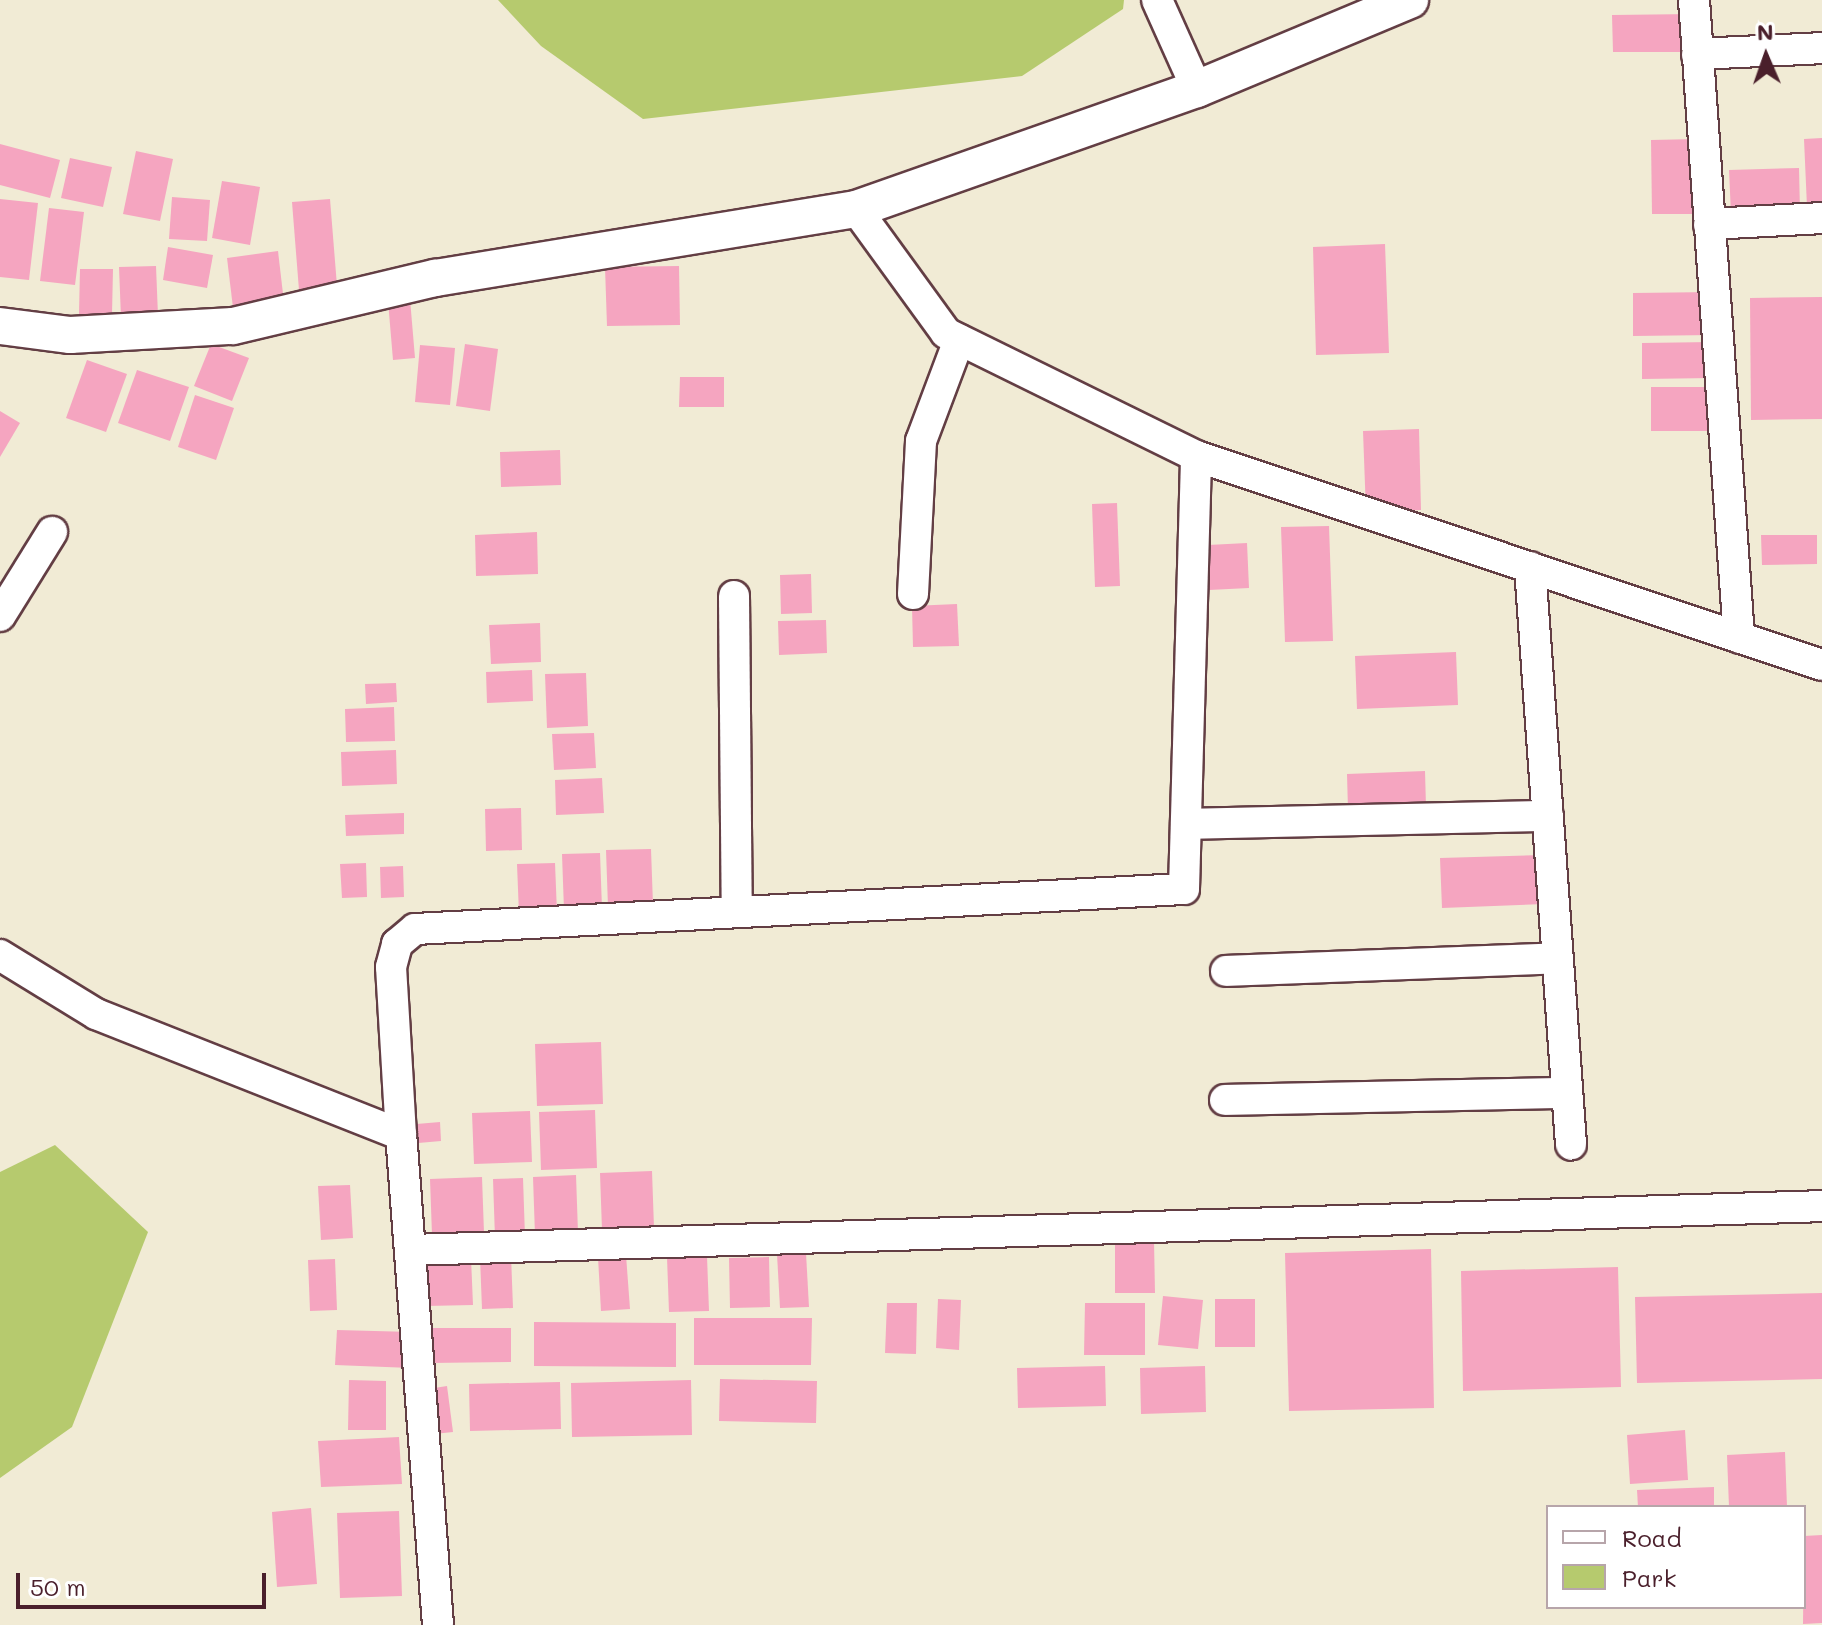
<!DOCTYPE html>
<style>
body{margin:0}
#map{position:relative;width:1822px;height:1625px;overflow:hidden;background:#f1ebd5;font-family:Mali,sans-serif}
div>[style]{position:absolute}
.green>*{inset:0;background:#b6ca6e}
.building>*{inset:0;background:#f5a5c0}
.roads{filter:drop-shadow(2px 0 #633e44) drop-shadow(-2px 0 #633e44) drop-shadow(0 2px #633e44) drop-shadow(0 -2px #633e44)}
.minor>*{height:30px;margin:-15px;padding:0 15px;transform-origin:15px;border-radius:15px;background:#fff}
.tertiary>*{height:36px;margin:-18px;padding:0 18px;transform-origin:18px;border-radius:18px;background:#fff}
span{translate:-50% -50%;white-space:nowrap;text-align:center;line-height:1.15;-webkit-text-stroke:6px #fff;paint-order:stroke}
.legend{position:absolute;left:1546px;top:1505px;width:260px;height:104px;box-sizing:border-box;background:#fff;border:2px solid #b7a5aa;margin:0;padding:10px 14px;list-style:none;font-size:24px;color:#4a1f2b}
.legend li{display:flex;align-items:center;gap:16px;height:40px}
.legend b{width:40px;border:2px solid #b7a5aa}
.north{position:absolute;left:1726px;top:16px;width:80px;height:80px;-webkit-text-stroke:6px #fff;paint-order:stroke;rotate:358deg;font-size:22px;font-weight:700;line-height:32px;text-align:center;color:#4a1f2b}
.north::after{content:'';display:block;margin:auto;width:28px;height:36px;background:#4a1f2b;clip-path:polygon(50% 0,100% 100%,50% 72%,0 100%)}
.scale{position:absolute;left:16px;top:1573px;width:250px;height:36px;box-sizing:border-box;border:4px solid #4a1f2b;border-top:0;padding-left:10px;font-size:24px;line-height:28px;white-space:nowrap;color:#4a1f2b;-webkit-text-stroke:6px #fff;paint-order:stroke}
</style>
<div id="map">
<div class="green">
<div style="clip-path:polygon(498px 0,1124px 0,1123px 9px,1022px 76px,643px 119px,541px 46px)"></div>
<div style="clip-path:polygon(55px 1145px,148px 1232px,72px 1427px,0 1478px,0 1172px)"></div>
</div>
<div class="building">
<div style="clip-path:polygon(1694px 14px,1694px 52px,1613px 52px,1612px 15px)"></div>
<div style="clip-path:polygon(1822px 138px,1822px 207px,1807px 207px,1804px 139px)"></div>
<div style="clip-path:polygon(1697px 139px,1698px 214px,1652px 214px,1651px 140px)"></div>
<div style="clip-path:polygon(0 144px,60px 160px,50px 198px,0 185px)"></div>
<div style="clip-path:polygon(136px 151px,173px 159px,160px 221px,123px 214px)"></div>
<div style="clip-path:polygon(70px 158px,112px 167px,103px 207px,61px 198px)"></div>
<div style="clip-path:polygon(1799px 168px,1800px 212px,1731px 214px,1729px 170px)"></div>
<div style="clip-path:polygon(222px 181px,260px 187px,250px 245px,212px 238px)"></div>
<div style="clip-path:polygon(172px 197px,210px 200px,207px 241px,169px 239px)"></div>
<div style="clip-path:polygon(0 199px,38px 203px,29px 280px,0 277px)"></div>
<div style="clip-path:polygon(330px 199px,337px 286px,299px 290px,292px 202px)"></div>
<div style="clip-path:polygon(49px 208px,84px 212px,75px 285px,40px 281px)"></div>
<div style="clip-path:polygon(1385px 244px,1389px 353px,1316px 355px,1313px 247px)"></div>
<div style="clip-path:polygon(168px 247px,213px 255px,207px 288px,163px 280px)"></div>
<div style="clip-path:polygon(278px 251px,285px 311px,234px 316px,227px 258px)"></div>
<div style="clip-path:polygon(156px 266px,158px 316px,121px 318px,119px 267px)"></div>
<div style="clip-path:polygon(679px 266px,680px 325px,607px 326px,605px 267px)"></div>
<div style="clip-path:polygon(80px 269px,113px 269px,112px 314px,79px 314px)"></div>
<div style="clip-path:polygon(1714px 292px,1714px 335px,1633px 336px,1633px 293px)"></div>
<div style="clip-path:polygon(1822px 297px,1822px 419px,1751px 420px,1750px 298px)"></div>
<div style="clip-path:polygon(410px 299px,415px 358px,393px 360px,388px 301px)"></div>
<div style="clip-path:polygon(1712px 342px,1713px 378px,1642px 379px,1642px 343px)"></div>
<div style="clip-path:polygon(211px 344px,249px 358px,232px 401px,194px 386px)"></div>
<div style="clip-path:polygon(465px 344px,498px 349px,490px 411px,456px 406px)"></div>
<div style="clip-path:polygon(420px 345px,455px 348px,450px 405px,415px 402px)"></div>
<div style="clip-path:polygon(87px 360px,127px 374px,106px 432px,66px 418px)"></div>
<div style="clip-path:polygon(137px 370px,189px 387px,170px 441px,118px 423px)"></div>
<div style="clip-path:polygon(680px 377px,724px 377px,724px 407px,679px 407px)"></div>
<div style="clip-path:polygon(1651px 387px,1708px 387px,1708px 431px,1651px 431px)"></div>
<div style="clip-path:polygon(195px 395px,234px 408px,216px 460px,178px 447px)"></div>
<div style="clip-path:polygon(0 411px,20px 423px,0 457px)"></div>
<div style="clip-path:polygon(1419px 429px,1421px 510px,1366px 512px,1363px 431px)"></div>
<div style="clip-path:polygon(560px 450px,561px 485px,501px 487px,500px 452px)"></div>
<div style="clip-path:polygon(1117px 503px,1120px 586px,1095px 587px,1092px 504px)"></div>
<div style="clip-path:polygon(1329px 526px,1333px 641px,1285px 642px,1281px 527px)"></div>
<div style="clip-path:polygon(537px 532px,538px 574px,476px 576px,475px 535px)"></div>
<div style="clip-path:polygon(1761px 535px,1817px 535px,1817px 564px,1762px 565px)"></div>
<div style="clip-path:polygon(1247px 543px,1249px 588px,1209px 590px,1208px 545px)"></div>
<div style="clip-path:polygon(811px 574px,812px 613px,781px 614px,780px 575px)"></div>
<div style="clip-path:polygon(957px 604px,959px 646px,913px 647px,912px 606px)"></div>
<div style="clip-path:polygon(826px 620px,827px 653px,779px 655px,778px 621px)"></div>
<div style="clip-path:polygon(540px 623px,541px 662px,491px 664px,489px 625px)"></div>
<div style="clip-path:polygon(1456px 652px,1458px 705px,1357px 709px,1355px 656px)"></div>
<div style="clip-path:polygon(532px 670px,533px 701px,487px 703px,486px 672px)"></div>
<div style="clip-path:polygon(586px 673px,588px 726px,547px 728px,545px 674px)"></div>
<div style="clip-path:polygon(396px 683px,397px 702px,366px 704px,365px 684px)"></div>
<div style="clip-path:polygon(394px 707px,395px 741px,346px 742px,345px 709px)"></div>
<div style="clip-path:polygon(594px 733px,596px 768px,554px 770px,552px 734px)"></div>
<div style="clip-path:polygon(396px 750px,397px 784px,342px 786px,341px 752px)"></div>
<div style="clip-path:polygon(1425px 771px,1426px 807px,1348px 810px,1347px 774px)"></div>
<div style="clip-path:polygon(602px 778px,604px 813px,556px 815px,555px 780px)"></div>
<div style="clip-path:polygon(521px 808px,522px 850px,486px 851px,485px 809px)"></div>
<div style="clip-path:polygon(404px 813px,404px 834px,346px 836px,345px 815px)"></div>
<div style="clip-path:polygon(651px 849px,653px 905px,608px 907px,606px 850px)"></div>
<div style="clip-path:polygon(600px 853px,602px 909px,564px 910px,562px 854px)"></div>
<div style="clip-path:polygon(1543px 855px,1545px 904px,1442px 908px,1440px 858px)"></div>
<div style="clip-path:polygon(366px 863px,367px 897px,342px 898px,340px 864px)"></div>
<div style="clip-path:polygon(555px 863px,557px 913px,519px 914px,517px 864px)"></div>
<div style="clip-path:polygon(403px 866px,404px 897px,381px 898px,380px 867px)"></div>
<div style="clip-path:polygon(601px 1042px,603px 1104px,537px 1106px,535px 1044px)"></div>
<div style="clip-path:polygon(595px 1110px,597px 1168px,541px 1170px,539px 1112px)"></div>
<div style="clip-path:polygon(530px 1111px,532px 1162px,474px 1164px,472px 1113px)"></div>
<div style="clip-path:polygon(440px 1122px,441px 1141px,407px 1144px,405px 1125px)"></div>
<div style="clip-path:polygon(652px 1171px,654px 1228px,602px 1230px,600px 1173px)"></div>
<div style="clip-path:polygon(576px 1175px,578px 1233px,535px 1235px,533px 1177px)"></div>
<div style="clip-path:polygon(482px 1177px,484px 1233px,432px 1235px,430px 1179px)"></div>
<div style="clip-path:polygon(523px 1178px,525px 1237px,495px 1238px,493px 1179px)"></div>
<div style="clip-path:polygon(350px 1185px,353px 1238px,321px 1240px,318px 1186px)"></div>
<div style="clip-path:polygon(1154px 1241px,1155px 1293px,1115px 1293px,1115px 1242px)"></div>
<div style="clip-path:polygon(1431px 1249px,1434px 1408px,1289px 1411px,1285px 1253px)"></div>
<div style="clip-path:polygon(806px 1253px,809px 1307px,780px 1308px,777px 1254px)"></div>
<div style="clip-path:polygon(511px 1255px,513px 1308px,482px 1309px,480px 1257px)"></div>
<div style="clip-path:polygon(626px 1255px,630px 1309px,601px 1311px,598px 1257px)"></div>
<div style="clip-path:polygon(707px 1256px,709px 1311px,669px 1312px,667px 1257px)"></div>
<div style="clip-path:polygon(769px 1257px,770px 1307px,730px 1308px,729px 1258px)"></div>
<div style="clip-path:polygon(471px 1258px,473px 1305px,426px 1306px,424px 1260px)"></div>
<div style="clip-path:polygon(335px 1259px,337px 1310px,310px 1311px,308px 1260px)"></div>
<div style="clip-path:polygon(1618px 1267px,1621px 1387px,1463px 1391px,1461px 1271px)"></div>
<div style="clip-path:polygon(1822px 1293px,1822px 1379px,1637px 1383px,1635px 1297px)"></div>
<div style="clip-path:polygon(1163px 1296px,1203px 1300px,1198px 1349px,1158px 1345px)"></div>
<div style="clip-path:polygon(938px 1299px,961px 1300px,959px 1350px,936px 1348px)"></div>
<div style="clip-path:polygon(1215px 1299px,1255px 1299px,1255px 1347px,1215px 1347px)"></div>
<div style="clip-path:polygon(887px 1303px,917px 1303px,916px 1354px,885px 1353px)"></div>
<div style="clip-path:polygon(1085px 1303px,1145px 1303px,1145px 1355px,1084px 1355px)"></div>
<div style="clip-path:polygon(694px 1318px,812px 1318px,811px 1365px,694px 1365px)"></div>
<div style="clip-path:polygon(534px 1322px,676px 1323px,676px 1367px,534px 1366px)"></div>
<div style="clip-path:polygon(428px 1328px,511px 1328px,511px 1362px,429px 1363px)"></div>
<div style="clip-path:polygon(337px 1330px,412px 1332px,411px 1368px,335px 1365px)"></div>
<div style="clip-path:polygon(1105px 1366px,1106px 1406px,1018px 1408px,1017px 1368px)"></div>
<div style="clip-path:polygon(1205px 1366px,1206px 1412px,1141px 1414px,1140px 1368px)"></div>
<div style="clip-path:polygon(720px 1379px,817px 1381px,816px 1423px,719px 1421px)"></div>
<div style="clip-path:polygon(349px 1380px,386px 1381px,386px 1430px,348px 1430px)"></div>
<div style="clip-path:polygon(691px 1380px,692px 1435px,572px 1437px,571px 1383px)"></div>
<div style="clip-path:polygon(560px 1382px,561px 1429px,470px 1431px,469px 1384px)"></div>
<div style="clip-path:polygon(447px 1386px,453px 1432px,434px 1434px,428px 1389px)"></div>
<div style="clip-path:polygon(1685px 1430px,1688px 1480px,1630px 1484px,1627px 1435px)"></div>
<div style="clip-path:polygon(399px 1437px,402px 1484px,321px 1487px,318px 1441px)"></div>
<div style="clip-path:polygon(1785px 1452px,1787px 1507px,1729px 1507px,1727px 1455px)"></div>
<div style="clip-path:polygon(1714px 1487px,1714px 1507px,1638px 1507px,1637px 1490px)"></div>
<div style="clip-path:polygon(311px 1508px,317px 1584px,277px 1587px,272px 1512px)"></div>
<div style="clip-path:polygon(399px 1511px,402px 1596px,340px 1598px,337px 1513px)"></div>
<div style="clip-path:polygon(1822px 1535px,1822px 1623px,1803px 1624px,1804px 1536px)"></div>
</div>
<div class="roads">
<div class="minor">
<div style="left:1157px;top:0;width:98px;rotate:65.8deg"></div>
<div style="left:1694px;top:0;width:639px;rotate:85.96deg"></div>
<div style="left:1697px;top:54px;width:125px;rotate:-2.7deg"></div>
<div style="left:856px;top:209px;width:153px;rotate:54deg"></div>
<div style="left:946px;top:333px;width:279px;rotate:26.2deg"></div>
<div style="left:1196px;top:456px;width:660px;rotate:18.46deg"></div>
<div style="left:1709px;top:224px;width:113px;rotate:-3deg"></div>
<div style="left:1530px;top:567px;width:579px;rotate:85.94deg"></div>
<div style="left:913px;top:594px;width:153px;rotate:-87deg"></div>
<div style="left:921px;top:441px;width:108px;rotate:-69.4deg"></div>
<div style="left:734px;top:596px;width:316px;rotate:89.5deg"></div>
<div style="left:0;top:616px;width:99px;rotate:-58.2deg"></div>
<div style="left:1186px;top:824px;width:362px;rotate:-1.3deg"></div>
<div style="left:0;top:955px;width:113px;rotate:31.6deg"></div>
<div style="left:96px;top:1014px;width:328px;rotate:21.6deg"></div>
<div style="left:1226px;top:971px;width:331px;rotate:-2.2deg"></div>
<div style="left:1225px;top:1100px;width:342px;rotate:-1.2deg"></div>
<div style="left:410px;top:1250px;width:1413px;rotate:-1.78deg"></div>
<div style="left:438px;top:1625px;width:491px;rotate:-94.3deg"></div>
<div style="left:401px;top:1135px;width:168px;rotate:-93.4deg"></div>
<div style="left:391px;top:967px;width:24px;rotate:-75deg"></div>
<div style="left:397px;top:944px;width:23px;rotate:-40deg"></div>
<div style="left:415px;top:929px;width:770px;rotate:-2.98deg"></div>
<div style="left:1184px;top:889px;width:433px;rotate:-88.4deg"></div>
</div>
<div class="tertiary">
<div style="left:0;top:326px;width:71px;rotate:7.3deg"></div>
<div style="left:70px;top:335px;width:163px;rotate:-3.2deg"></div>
<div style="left:233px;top:326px;width:208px;rotate:-13.4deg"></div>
<div style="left:435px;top:278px;width:427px;rotate:-9.3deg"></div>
<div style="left:856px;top:209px;width:361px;rotate:-19.4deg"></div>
<div style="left:1197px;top:89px;width:231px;rotate:-22.7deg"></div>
</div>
</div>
<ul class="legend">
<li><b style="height:10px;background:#fff"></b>Road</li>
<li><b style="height:22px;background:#b6ca6e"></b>Park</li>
</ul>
<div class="north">N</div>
<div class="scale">50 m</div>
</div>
